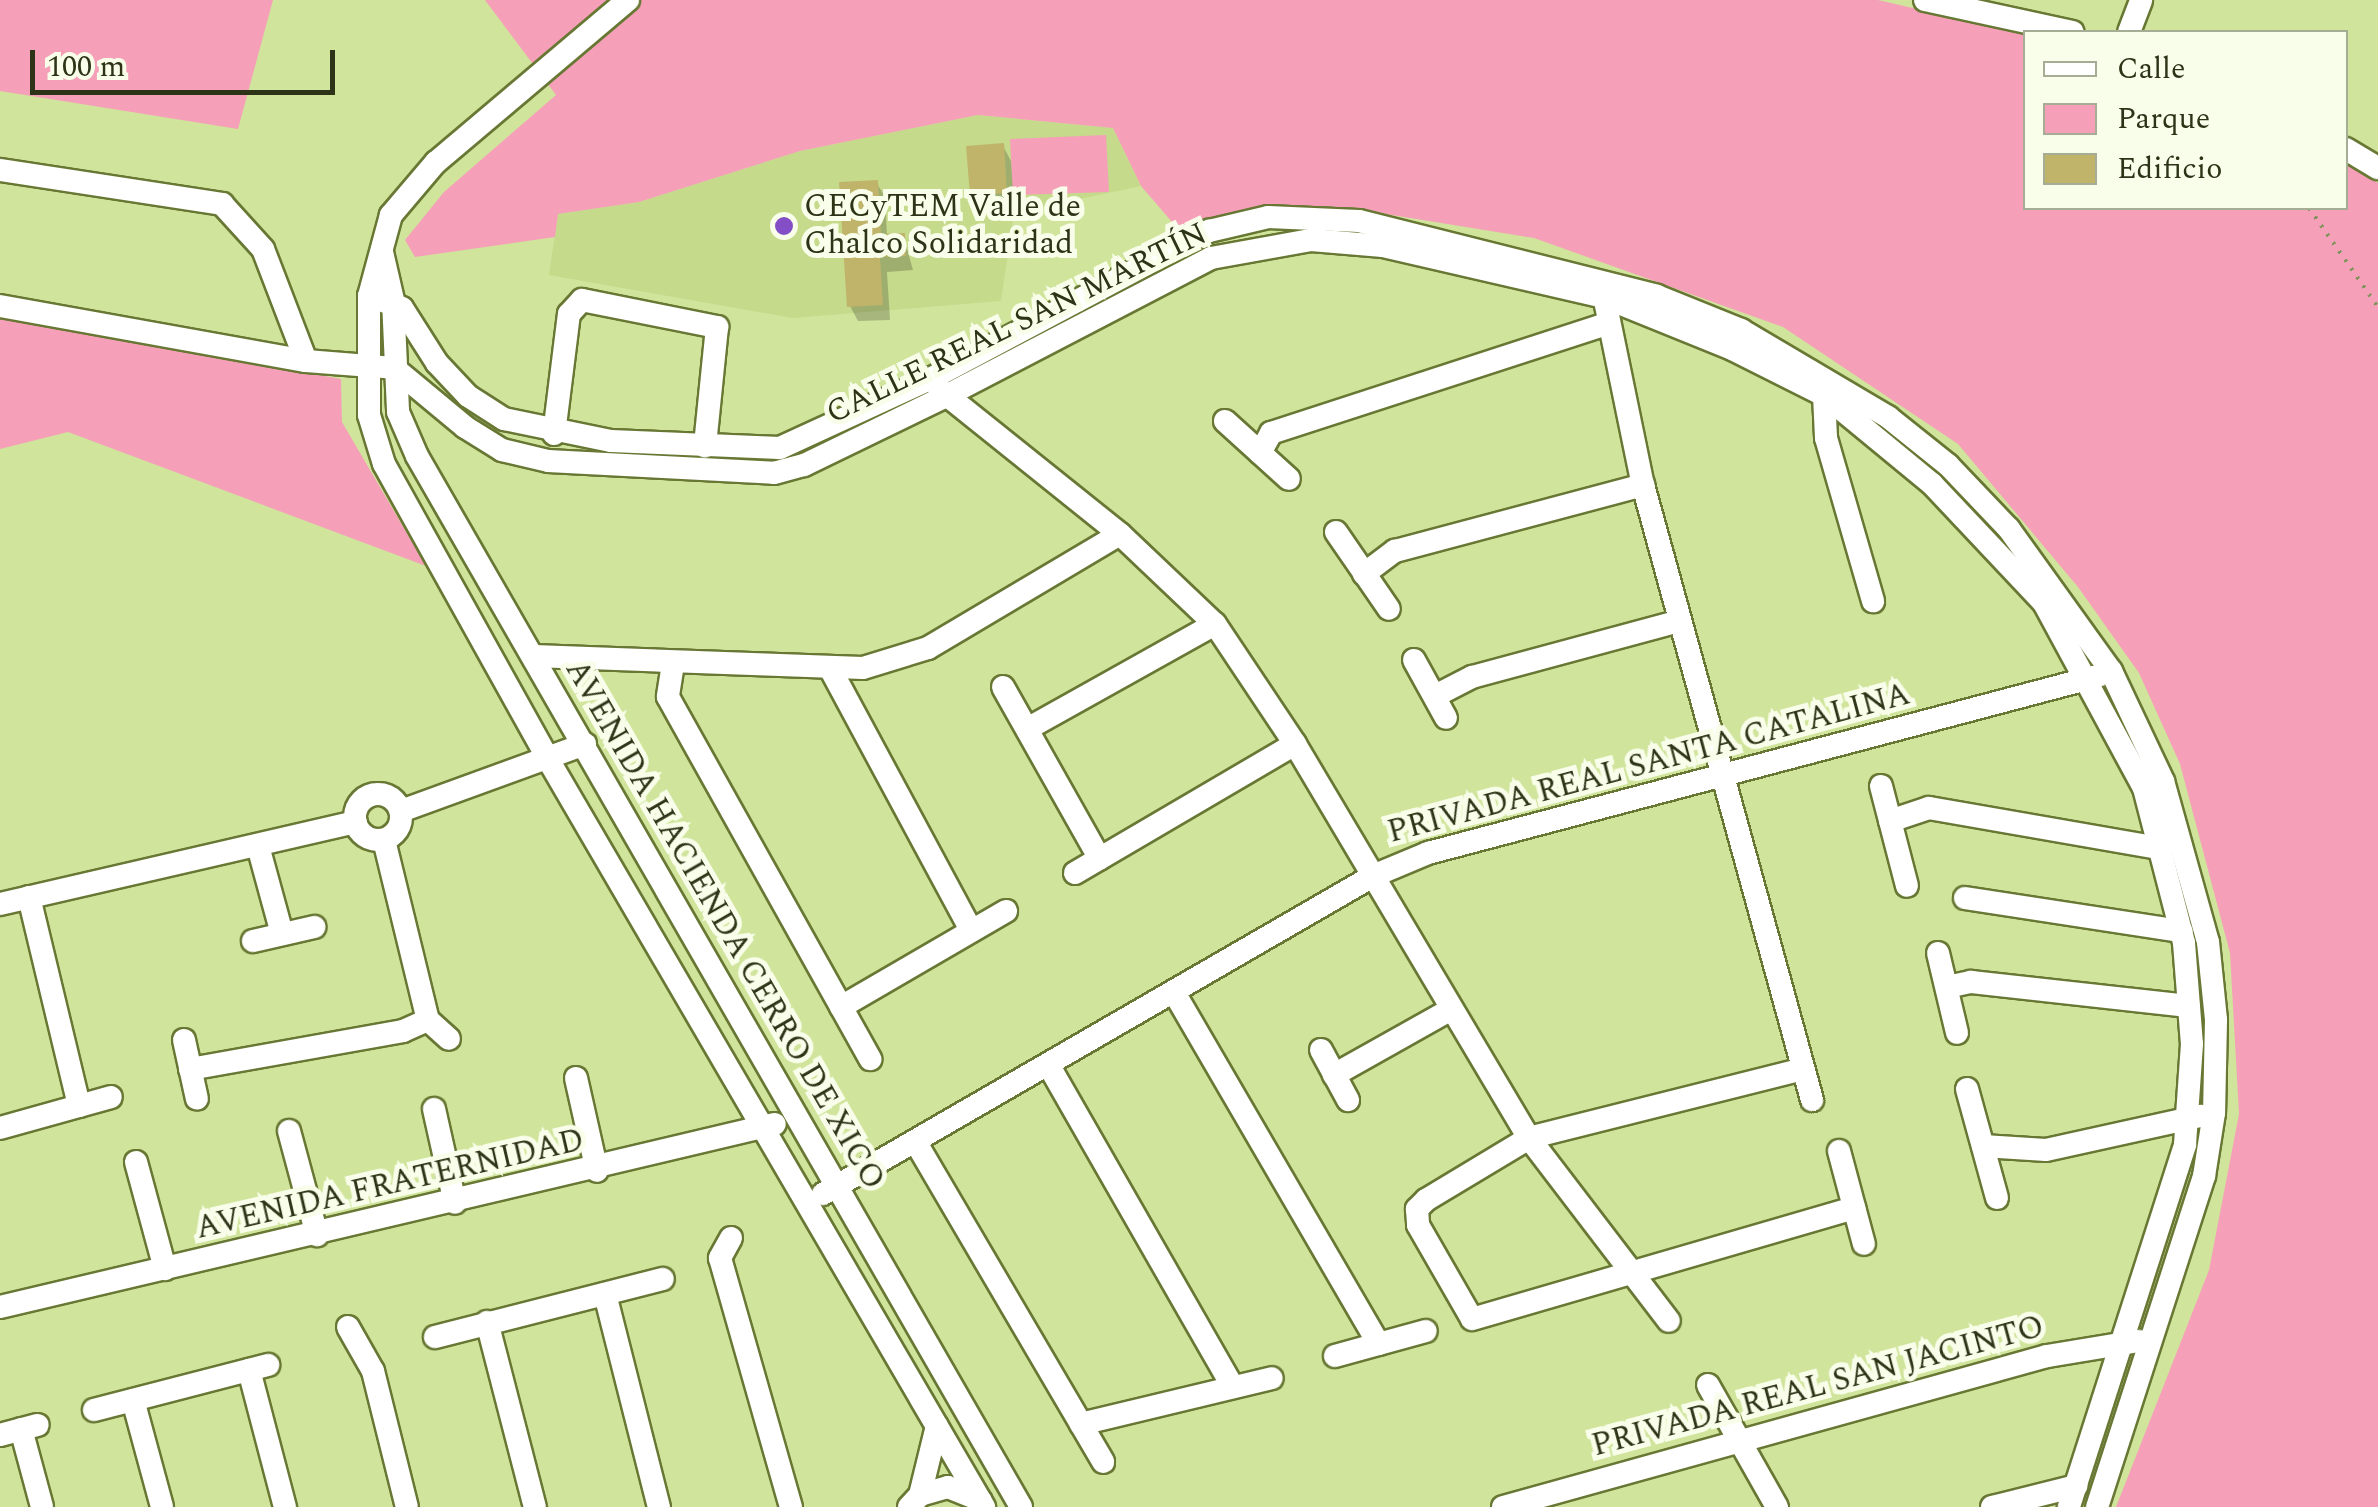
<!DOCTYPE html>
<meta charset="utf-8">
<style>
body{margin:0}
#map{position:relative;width:2378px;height:1507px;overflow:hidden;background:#d0e49c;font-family:Spectral,serif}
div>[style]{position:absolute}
.built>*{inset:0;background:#c5da8b}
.green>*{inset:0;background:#f5a0b8}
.shadow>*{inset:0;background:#0003}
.building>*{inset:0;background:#bfb46a}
.path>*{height:4px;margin-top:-2px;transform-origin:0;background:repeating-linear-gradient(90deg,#85935f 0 2.5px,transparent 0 10.5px)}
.roads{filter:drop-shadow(2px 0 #687834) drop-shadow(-2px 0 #687834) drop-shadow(0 2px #687834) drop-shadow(0 -2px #687834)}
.minor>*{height:22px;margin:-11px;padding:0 11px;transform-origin:11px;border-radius:11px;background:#fff}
.minor>.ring{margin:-11px;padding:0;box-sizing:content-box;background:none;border:22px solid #fff;border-radius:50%}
.dots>*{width:28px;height:28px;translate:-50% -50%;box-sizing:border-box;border:5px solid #f8fee9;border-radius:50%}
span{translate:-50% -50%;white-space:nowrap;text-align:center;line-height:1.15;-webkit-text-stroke:10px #f8fee9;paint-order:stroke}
.poi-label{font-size:32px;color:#2c3316}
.left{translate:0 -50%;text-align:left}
.street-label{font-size:32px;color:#2c3316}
.legend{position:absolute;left:2023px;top:30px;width:325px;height:180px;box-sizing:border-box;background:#f8fee9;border:2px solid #a6ad95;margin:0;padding:12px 18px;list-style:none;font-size:30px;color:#2c3316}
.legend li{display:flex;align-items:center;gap:20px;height:50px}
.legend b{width:50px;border:2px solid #a6ad95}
.scale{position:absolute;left:30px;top:50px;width:305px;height:45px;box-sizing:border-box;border:5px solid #2c3316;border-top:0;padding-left:12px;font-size:30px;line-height:35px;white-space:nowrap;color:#2c3316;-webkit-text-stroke:8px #f8fee9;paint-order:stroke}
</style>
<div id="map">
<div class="built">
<div style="clip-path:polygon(978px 115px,1113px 128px,1141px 186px,1014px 213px,1001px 301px,793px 318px,549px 275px,558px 214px,639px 202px,800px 151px)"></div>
</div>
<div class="green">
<div style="clip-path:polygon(0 0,273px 0,238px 129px,0 91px)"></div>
<div style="clip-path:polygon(485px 0,1878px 0,2025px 34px,2026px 208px,2346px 208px,2346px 162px,2378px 183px,2378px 1507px,2116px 1507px,2209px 1270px,2239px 1114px,2230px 953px,2180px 764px,2139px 673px,2078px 587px,1958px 444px,1783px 327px,1534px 238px,1367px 211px,1266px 206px,1178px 229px,1141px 186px,1113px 128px,978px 115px,800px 151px,639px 202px,558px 214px,555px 237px,415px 257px,405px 240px,444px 192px,556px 95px)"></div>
<div style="clip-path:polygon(1106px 135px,1109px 192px,1013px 195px,1010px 139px)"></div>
<div style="clip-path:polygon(0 313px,341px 379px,342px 422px,426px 566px,68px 432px,0 449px)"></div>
</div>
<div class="shadow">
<div style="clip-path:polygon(1003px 146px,1011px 161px,1014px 207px,981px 209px,972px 194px)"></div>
<div style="clip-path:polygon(876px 182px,885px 197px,887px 236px,903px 235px,913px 270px,887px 272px,890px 320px,858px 321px,850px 306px)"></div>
</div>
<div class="building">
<div style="clip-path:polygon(1004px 143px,1007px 193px,970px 195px,966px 146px)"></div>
<div style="clip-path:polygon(878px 180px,881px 234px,905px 233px,906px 256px,880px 257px,883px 305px,847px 307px,839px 182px)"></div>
</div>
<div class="path">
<div style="left:2309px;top:208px;width:121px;rotate:55.1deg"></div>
</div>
<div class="roads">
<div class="minor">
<div style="left:628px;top:0;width:251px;rotate:139.8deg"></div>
<div style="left:436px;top:162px;width:70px;rotate:130.3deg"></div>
<div style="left:391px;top:215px;width:84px;rotate:105.2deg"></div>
<div style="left:369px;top:296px;width:119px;rotate:90deg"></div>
<div style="left:369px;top:415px;width:51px;rotate:73deg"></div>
<div style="left:384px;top:464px;width:340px;rotate:60.9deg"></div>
<div style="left:549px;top:761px;width:864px;rotate:59.75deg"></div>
<div style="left:1925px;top:0;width:151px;rotate:12.2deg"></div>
<div style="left:2129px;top:32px;width:34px;rotate:-69deg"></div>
<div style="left:2346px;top:149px;width:37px;rotate:31deg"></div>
<div style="left:0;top:170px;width:225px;rotate:8.7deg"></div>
<div style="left:222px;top:204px;width:61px;rotate:47.7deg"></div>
<div style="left:263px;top:249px;width:120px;rotate:69deg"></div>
<div style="left:382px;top:252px;width:49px;rotate:77.1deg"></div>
<div style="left:393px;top:300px;width:112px;rotate:87.4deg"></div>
<div style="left:398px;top:412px;width:48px;rotate:66.6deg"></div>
<div style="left:417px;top:456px;width:1212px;rotate:60.11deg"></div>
<div style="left:1602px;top:286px;width:203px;rotate:78.4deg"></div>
<div style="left:1643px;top:485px;width:638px;rotate:74.63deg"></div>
<div style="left:369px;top:296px;width:35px;rotate:20deg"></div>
<div style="left:402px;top:308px;width:65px;rotate:57.5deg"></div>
<div style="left:437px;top:363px;width:45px;rotate:46.8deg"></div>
<div style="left:468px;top:396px;width:43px;rotate:32.6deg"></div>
<div style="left:504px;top:419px;width:109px;rotate:11.6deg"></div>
<div style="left:611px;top:441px;width:169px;rotate:2.4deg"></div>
<div style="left:780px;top:448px;width:167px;rotate:-24.7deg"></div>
<div style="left:932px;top:378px;width:314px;rotate:-28deg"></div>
<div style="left:1209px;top:231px;width:61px;rotate:-13.3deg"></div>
<div style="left:1268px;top:217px;width:91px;rotate:2.5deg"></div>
<div style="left:1359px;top:221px;width:307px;rotate:14.1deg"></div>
<div style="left:1657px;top:296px;width:91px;rotate:22deg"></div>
<div style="left:1741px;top:330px;width:171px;rotate:30.6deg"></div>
<div style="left:1888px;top:417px;width:77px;rotate:38.7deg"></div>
<div style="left:1948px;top:465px;width:88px;rotate:46.4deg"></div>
<div style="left:2009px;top:529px;width:175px;rotate:54.3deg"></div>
<div style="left:2111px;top:671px;width:122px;rotate:64.7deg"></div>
<div style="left:2163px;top:781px;width:167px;rotate:74.4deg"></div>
<div style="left:2208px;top:942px;width:78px;rotate:84.1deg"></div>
<div style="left:2216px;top:1020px;width:93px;rotate:91.2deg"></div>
<div style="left:2214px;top:1113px;width:64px;rotate:99deg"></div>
<div style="left:2204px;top:1176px;width:348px;rotate:107.9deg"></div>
<div style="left:0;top:306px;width:311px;rotate:10.2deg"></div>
<div style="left:306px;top:361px;width:88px;rotate:4.5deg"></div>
<div style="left:394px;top:368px;width:92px;rotate:39.7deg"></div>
<div style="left:465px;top:427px;width:44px;rotate:31.9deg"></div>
<div style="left:502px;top:450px;width:47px;rotate:13.4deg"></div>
<div style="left:548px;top:461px;width:226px;rotate:3deg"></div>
<div style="left:774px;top:473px;width:31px;rotate:-15deg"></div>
<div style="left:804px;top:465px;width:156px;rotate:-25.9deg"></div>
<div style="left:944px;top:397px;width:301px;rotate:-27.5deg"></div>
<div style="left:1211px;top:258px;width:102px;rotate:-10.2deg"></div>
<div style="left:1311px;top:240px;width:72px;rotate:4.8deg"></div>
<div style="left:1383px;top:246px;width:227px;rotate:13deg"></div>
<div style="left:1604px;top:297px;width:138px;rotate:22.1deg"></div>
<div style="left:1732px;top:349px;width:103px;rotate:26.6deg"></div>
<div style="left:1824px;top:395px;width:140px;rotate:39.5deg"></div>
<div style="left:1932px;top:484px;width:163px;rotate:46.7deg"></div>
<div style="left:2044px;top:603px;width:210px;rotate:61.6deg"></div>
<div style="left:2144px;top:788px;width:160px;rotate:75.5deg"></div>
<div style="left:2184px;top:943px;width:101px;rotate:85.5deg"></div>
<div style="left:2192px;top:1044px;width:101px;rotate:94deg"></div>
<div style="left:2185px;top:1145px;width:380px;rotate:107.8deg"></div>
<div style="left:939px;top:389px;width:232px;rotate:38.7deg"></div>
<div style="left:1120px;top:534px;width:131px;rotate:43.5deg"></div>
<div style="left:1215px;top:624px;width:144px;rotate:56.3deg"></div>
<div style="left:1295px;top:744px;width:458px;rotate:59.3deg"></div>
<div style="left:1529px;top:1138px;width:230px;rotate:52.6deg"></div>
<div style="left:1824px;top:395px;width:43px;rotate:87.3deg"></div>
<div style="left:1826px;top:438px;width:170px;rotate:73.9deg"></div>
<div style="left:1225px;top:421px;width:86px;rotate:42.2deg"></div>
<div style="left:554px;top:434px;width:121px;rotate:-82.9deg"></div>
<div style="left:569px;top:314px;width:19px;rotate:-47deg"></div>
<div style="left:582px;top:300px;width:138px;rotate:11.3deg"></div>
<div style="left:717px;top:327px;width:120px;rotate:95.8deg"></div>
<div style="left:1260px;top:453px;width:23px;rotate:-61deg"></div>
<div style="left:1271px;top:433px;width:353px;rotate:-18deg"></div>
<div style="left:1336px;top:532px;width:93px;rotate:55.5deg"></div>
<div style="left:1364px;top:574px;width:39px;rotate:-37deg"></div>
<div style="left:1395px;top:551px;width:257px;rotate:-14.9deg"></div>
<div style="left:534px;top:656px;width:329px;rotate:2.1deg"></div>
<div style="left:863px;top:668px;width:68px;rotate:-17.1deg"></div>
<div style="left:928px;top:648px;width:223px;rotate:-30.7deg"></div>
<div style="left:1414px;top:660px;width:66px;rotate:61.1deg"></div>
<div style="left:673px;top:664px;width:33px;rotate:99deg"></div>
<div style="left:668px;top:697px;width:415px;rotate:60.8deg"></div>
<div style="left:831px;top:670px;width:295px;rotate:61.7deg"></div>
<div style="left:1003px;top:687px;width:197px;rotate:60.6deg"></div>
<div style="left:1435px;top:696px;width:42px;rotate:-27.2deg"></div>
<div style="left:1472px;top:677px;width:214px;rotate:-15.1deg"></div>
<div style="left:1027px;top:729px;width:215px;rotate:-29.2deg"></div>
<div style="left:1881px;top:786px;width:103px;rotate:75.4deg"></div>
<div class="ring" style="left:355px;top:794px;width:24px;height:24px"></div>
<div style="left:401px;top:811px;width:196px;rotate:-20deg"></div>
<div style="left:1890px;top:821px;width:41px;rotate:-18.4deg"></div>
<div style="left:1929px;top:808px;width:233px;rotate:9.9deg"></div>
<div style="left:384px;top:840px;width:185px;rotate:76.3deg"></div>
<div style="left:428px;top:1020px;width:28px;rotate:42deg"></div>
<div style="left:258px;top:846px;width:91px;rotate:74.7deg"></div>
<div style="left:1075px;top:873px;width:255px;rotate:-30.4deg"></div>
<div style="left:29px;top:897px;width:215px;rotate:76.5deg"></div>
<div style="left:1965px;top:898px;width:219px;rotate:8.7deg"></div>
<div style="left:0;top:904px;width:365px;rotate:-13deg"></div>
<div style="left:253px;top:941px;width:63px;rotate:-12.9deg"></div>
<div style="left:1938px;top:953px;width:82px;rotate:76.6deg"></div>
<div style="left:1947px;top:987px;width:25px;rotate:-12deg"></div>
<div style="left:1971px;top:982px;width:219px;rotate:6.3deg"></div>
<div style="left:1175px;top:994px;width:405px;rotate:59.8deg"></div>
<div style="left:841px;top:1007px;width:191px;rotate:-30.2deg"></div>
<div style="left:184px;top:1040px;width:60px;rotate:77.6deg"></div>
<div style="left:1321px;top:1050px;width:57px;rotate:61.6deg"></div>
<div style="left:1049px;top:1066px;width:370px;rotate:60.2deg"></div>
<div style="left:190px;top:1069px;width:216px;rotate:-10.1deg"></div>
<div style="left:403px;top:1031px;width:27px;rotate:-24deg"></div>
<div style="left:1803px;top:1069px;width:283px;rotate:165.9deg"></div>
<div style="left:1529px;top:1138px;width:120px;rotate:149deg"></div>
<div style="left:1426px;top:1200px;width:13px;rotate:135deg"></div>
<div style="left:1417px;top:1209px;width:16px;rotate:86deg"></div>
<div style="left:1418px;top:1225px;width:108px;rotate:60.1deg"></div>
<div style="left:1472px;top:1319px;width:398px;rotate:-16.2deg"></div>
<div style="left:1334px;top:1075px;width:133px;rotate:-29.3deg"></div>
<div style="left:576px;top:1078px;width:95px;rotate:77.3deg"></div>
<div style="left:1967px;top:1089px;width:113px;rotate:74.6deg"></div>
<div style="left:434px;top:1109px;width:96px;rotate:77.4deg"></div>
<div style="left:0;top:1128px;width:115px;rotate:-15.6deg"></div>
<div style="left:289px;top:1131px;width:108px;rotate:74.9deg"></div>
<div style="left:915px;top:1141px;width:372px;rotate:59.6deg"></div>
<div style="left:1983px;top:1146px;width:63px;rotate:3.6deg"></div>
<div style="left:2046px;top:1150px;width:159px;rotate:-12.4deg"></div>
<div style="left:1839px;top:1151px;width:96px;rotate:75deg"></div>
<div style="left:136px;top:1162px;width:111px;rotate:74.8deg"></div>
<div style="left:823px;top:1194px;width:635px;rotate:-30.04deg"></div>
<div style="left:1373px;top:876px;width:60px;rotate:-22.7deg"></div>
<div style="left:1428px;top:853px;width:693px;rotate:-14.8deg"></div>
<div style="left:731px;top:1238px;width:23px;rotate:119deg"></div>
<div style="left:720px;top:1258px;width:259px;rotate:74.1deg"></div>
<div style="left:605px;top:1294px;width:220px;rotate:75.8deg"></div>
<div style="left:0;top:1307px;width:796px;rotate:-13.29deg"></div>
<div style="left:487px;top:1322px;width:191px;rotate:75.5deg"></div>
<div style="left:348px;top:1327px;width:51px;rotate:60.4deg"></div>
<div style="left:373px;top:1371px;width:140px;rotate:76deg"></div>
<div style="left:435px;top:1337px;width:235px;rotate:-14.3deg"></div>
<div style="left:1335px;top:1356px;width:94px;rotate:-15.4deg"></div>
<div style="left:249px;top:1370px;width:142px;rotate:75.3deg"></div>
<div style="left:1708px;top:1385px;width:140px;rotate:60.5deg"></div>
<div style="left:133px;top:1400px;width:111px;rotate:74.8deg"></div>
<div style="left:94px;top:1410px;width:180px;rotate:-14.5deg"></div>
<div style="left:1081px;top:1424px;width:196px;rotate:-13.5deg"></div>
<div style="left:21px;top:1429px;width:81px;rotate:74.9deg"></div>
<div style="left:0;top:1435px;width:39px;rotate:-15deg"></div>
<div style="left:920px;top:1495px;width:29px;rotate:-16deg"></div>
<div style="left:948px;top:1487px;width:35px;rotate:22deg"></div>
<div style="left:909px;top:1507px;width:16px;rotate:-47deg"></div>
<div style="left:920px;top:1495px;width:71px;rotate:-76.2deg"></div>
<div style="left:1503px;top:1507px;width:565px;rotate:-15.51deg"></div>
<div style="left:2047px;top:1356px;width:93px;rotate:-9.3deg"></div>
<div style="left:1992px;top:1507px;width:87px;rotate:-14deg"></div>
</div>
</div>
<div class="dots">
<div style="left:784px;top:226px;background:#834ec6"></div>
</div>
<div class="poi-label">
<span class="left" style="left:804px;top:226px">CECyTEM Valle de<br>Chalco Solidaridad</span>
</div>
<div class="street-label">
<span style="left:1017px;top:324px;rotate:-26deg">CALLE REAL SAN MARTÍN</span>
<span style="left:1649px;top:764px;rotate:-15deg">PRIVADA REAL SANTA CATALINA</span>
<span style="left:724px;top:925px;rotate:60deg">AVENIDA HACIENDA CERRO DE XICO</span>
<span style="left:390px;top:1185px;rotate:-13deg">AVENIDA FRATERNIDAD</span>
<span style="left:1818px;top:1387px;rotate:-15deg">PRIVADA REAL SAN JACINTO</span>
</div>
<ul class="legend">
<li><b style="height:12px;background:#fff"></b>Calle</li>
<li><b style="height:28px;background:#f5a0b8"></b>Parque</li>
<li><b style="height:28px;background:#bfb46a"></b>Edificio</li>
</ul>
<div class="scale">100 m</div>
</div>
